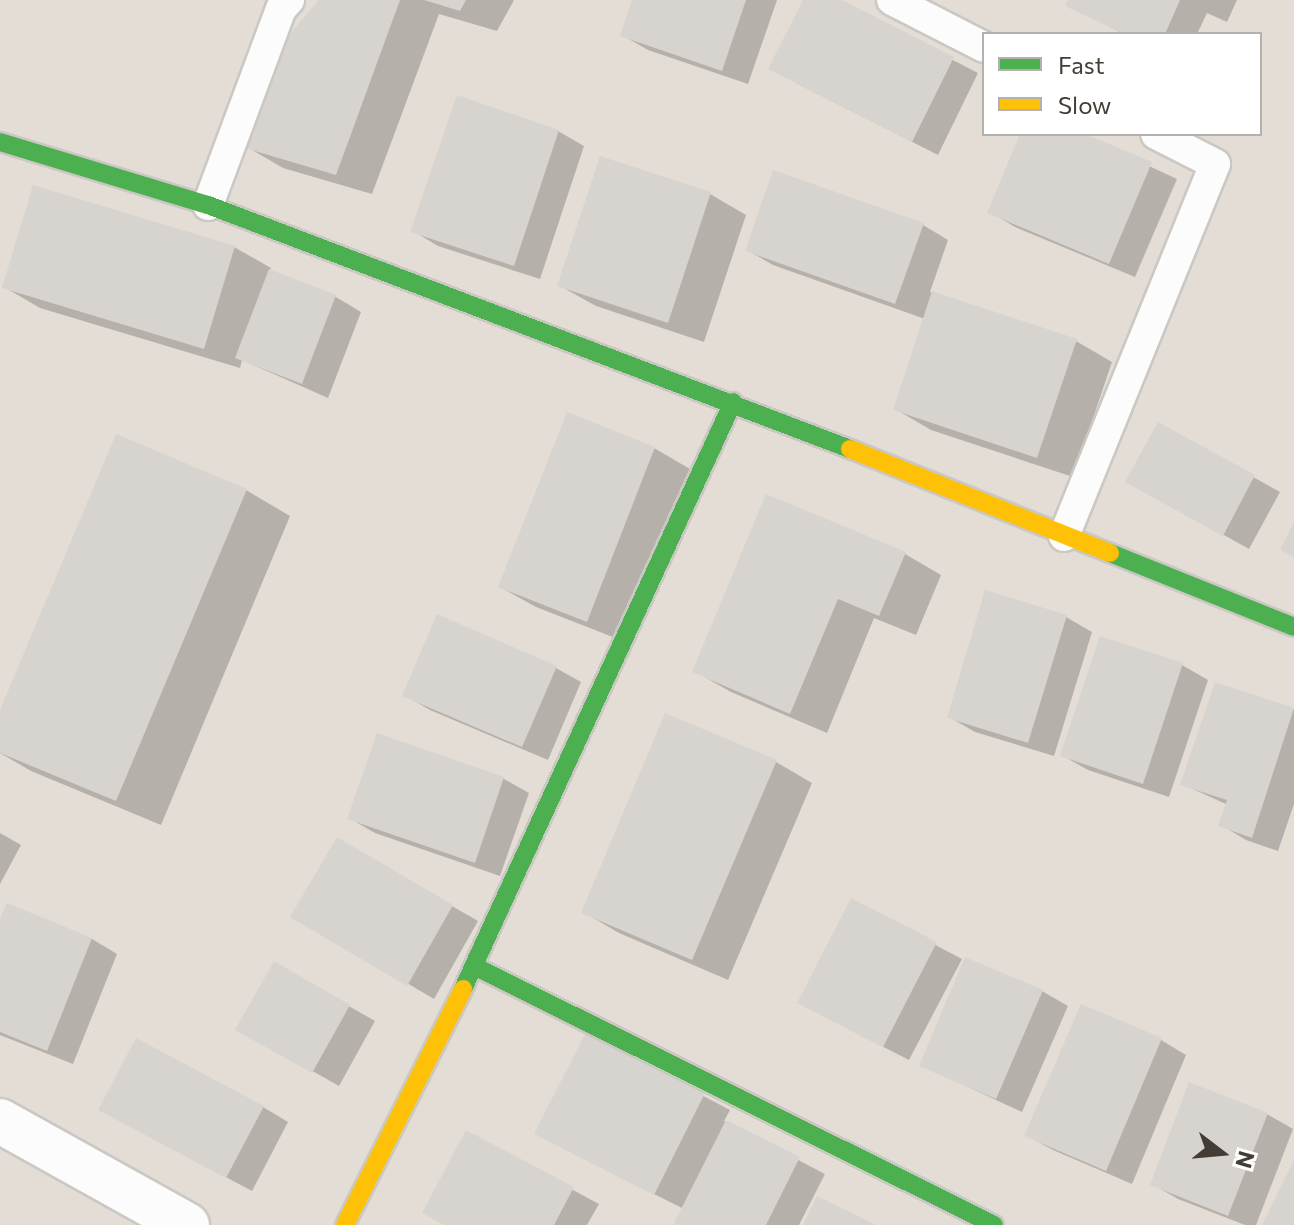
<!DOCTYPE html>
<style>
body{margin:0}
#map{position:relative;width:1294px;height:1225px;overflow:hidden;background:#efece8;font-family:Commissioner,sans-serif}
div>[style]{position:absolute}
.residential>*{inset:0;background:#e3ddd5}
.shadow>*{inset:0;background:#0003}
.building>*{inset:0;background:#d7d3cf}
.roads{filter:drop-shadow(2px 0 #cbc8c4) drop-shadow(-2px 0 #cbc8c4) drop-shadow(0 2px #cbc8c4) drop-shadow(0 -2px #cbc8c4)}
.lane>*{height:30px;margin:-15px;padding:0 15px;transform-origin:15px;border-radius:15px;background:#fdfcfc}
.street>*{height:44px;margin:-22px;padding:0 22px;transform-origin:22px;border-radius:22px;background:#fdfcfc}
.fast>*{height:18px;margin:-9px;padding:0 9px;transform-origin:9px;border-radius:9px;background:#4caf50}
.slow>*{height:18px;margin:-9px;padding:0 9px;transform-origin:9px;border-radius:9px;background:#ffc107}
span{translate:-50% -50%;white-space:nowrap;text-align:center;line-height:1.15;-webkit-text-stroke:8px #fff;paint-order:stroke}
.legend{position:absolute;left:982px;top:32px;width:280px;height:104px;box-sizing:border-box;background:#fff;border:2px solid #b4b1ae;margin:0;padding:10px 14px;list-style:none;font-size:24px;color:#443d35}
.legend li{display:flex;align-items:center;gap:16px;height:40px}
.legend b{width:40px;border:2px solid #b4b1ae}
.north{position:absolute;left:1182px;top:1113px;width:80px;height:80px;-webkit-text-stroke:6px #fff;paint-order:stroke;rotate:106deg;font-size:22px;font-weight:700;line-height:32px;text-align:center;color:#443d35}
.north::after{content:'';display:block;margin:auto;width:28px;height:36px;background:#443d35;clip-path:polygon(50% 0,100% 100%,50% 72%,0 100%)}
</style>
<div id="map">
<div class="residential">
<div style="clip-path:polygon(evenodd,0 0,1294px 0,1294px 1225px,0 1225px,0 0,984px 34px,1260px 34px,1260px 134px,984px 134px,984px 34px)"></div>
</div>
<div class="shadow">
<div style="clip-path:polygon(321px 0,514px 0,497px 31px,439px 14px,372px 194px,283px 168px,247px 147px)"></div>
<div style="clip-path:polygon(634px 0,777px 0,748px 84px,648px 50px,622px 35px)"></div>
<div style="clip-path:polygon(805px 0,837px 0,978px 73px,938px 155px,796px 83px)"></div>
<div style="clip-path:polygon(1070px 0,1237px 0,1227px 22px,1207px 13px,1197px 34px,1124px 34px,1068px 5px)"></div>
<div style="clip-path:polygon(558px 131px,584px 146px,540px 279px,438px 246px,413px 231px)"></div>
<div style="clip-path:polygon(1023px 134px,1080px 134px,1177px 179px,1135px 277px,1015px 227px,990px 212px)"></div>
<div style="clip-path:polygon(710px 194px,746px 215px,704px 342px,596px 306px,560px 286px)"></div>
<div style="clip-path:polygon(923px 225px,948px 240px,930px 292px,1076px 341px,1112px 362px,1073px 477px,931px 430px,895px 409px,925px 319px,773px 265px,747px 250px)"></div>
<div style="clip-path:polygon(234px 247px,271px 268px,270px 272px,336px 297px,361px 312px,328px 398px,242px 360px,240px 368px,40px 308px,4px 287px)"></div>
<div style="clip-path:polygon(1159px 425px,1280px 492px,1249px 549px,1154px 496px)"></div>
<div style="clip-path:polygon(654px 448px,690px 469px,623px 641px,536px 607px,500px 587px)"></div>
<div style="clip-path:polygon(246px 490px,290px 516px,161px 825px,31px 771px,0 753px,0 715px)"></div>
<div style="clip-path:polygon(905px 554px,941px 575px,916px 635px,874px 618px,827px 733px,731px 692px,694px 671px)"></div>
<div style="clip-path:polygon(1066px 617px,1092px 632px,1054px 756px,975px 732px,949px 717px)"></div>
<div style="clip-path:polygon(1182px 665px,1208px 680px,1169px 797px,1088px 770px,1063px 756px)"></div>
<div style="clip-path:polygon(556px 668px,581px 682px,548px 760px,430px 710px,404px 695px)"></div>
<div style="clip-path:polygon(1216px 684px,1294px 710px,1294px 804px,1278px 851px,1246px 840px,1221px 825px,1228px 805px,1182px 784px)"></div>
<div style="clip-path:polygon(378px 736px,504px 779px,529px 793px,500px 876px,375px 833px,349px 818px)"></div>
<div style="clip-path:polygon(776px 762px,812px 783px,728px 980px,619px 933px,583px 912px)"></div>
<div style="clip-path:polygon(0 833px,21px 845px,0 884px)"></div>
<div style="clip-path:polygon(337px 840px,478px 921px,434px 999px,293px 916px)"></div>
<div style="clip-path:polygon(852px 901px,962px 959px,909px 1060px,825px 1017px)"></div>
<div style="clip-path:polygon(8px 906px,92px 939px,117px 954px,73px 1064px,0 1035px,0 925px)"></div>
<div style="clip-path:polygon(275px 964px,375px 1021px,339px 1086px,238px 1029px)"></div>
<div style="clip-path:polygon(1042px 991px,1068px 1006px,1022px 1112px,921px 1065px)"></div>
<div style="clip-path:polygon(587px 1035px,730px 1110px,724px 1121px,825px 1174px,799px 1225px,676px 1225px,684px 1209px,562px 1148px)"></div>
<div style="clip-path:polygon(1161px 1040px,1186px 1055px,1132px 1184px,1053px 1150px,1027px 1136px)"></div>
<div style="clip-path:polygon(263px 1107px,288px 1122px,252px 1191px,126px 1124px)"></div>
<div style="clip-path:polygon(1267px 1114px,1293px 1129px,1256px 1225px,1245px 1225px,1178px 1199px,1152px 1184px)"></div>
<div style="clip-path:polygon(467px 1133px,599px 1204px,587px 1225px,446px 1225px)"></div>
</div>
<div class="building">
<div style="clip-path:polygon(319px 0,400px 0,336px 175px,245px 148px,278px 48px)"></div>
<div style="clip-path:polygon(424px 0,466px 0,460px 11px)"></div>
<div style="clip-path:polygon(632px 0,746px 0,722px 71px,620px 36px)"></div>
<div style="clip-path:polygon(803px 0,842px 0,954px 57px,912px 142px,768px 69px)"></div>
<div style="clip-path:polygon(1068px 0,1180px 0,1165px 34px,1125px 34px,1065px 6px)"></div>
<div style="clip-path:polygon(457px 95px,559px 130px,514px 266px,410px 232px)"></div>
<div style="clip-path:polygon(1020px 134px,1085px 134px,1152px 162px,1109px 264px,987px 213px)"></div>
<div style="clip-path:polygon(600px 156px,711px 192px,668px 323px,557px 286px)"></div>
<div style="clip-path:polygon(773px 170px,924px 223px,895px 304px,745px 251px)"></div>
<div style="clip-path:polygon(33px 185px,235px 246px,204px 349px,2px 288px)"></div>
<div style="clip-path:polygon(269px 269px,336px 295px,302px 384px,235px 358px)"></div>
<div style="clip-path:polygon(932px 291px,1077px 339px,1037px 458px,893px 410px)"></div>
<div style="clip-path:polygon(567px 412px,655px 447px,587px 622px,498px 587px)"></div>
<div style="clip-path:polygon(1158px 422px,1255px 475px,1223px 536px,1125px 482px)"></div>
<div style="clip-path:polygon(116px 434px,247px 489px,116px 801px,0 753px,0 710px)"></div>
<div style="clip-path:polygon(766px 494px,906px 552px,879px 616px,838px 599px,790px 714px,692px 672px)"></div>
<div style="clip-path:polygon(1294px 522px,1294px 557px,1280px 550px)"></div>
<div style="clip-path:polygon(985px 590px,1067px 615px,1028px 743px,947px 718px)"></div>
<div style="clip-path:polygon(437px 614px,557px 666px,522px 747px,402px 696px)"></div>
<div style="clip-path:polygon(1100px 636px,1183px 663px,1143px 784px,1060px 756px)"></div>
<div style="clip-path:polygon(1215px 682px,1294px 708px,1252px 838px,1218px 826px,1227px 800px,1180px 785px)"></div>
<div style="clip-path:polygon(665px 713px,777px 760px,692px 960px,581px 913px)"></div>
<div style="clip-path:polygon(377px 733px,504px 777px,475px 863px,347px 819px)"></div>
<div style="clip-path:polygon(337px 837px,453px 905px,407px 986px,290px 917px)"></div>
<div style="clip-path:polygon(851px 898px,937px 942px,883px 1047px,797px 1003px)"></div>
<div style="clip-path:polygon(7px 903px,92px 938px,47px 1051px,0 1032px,0 919px)"></div>
<div style="clip-path:polygon(965px 957px,1043px 990px,996px 1099px,919px 1066px)"></div>
<div style="clip-path:polygon(274px 961px,350px 1005px,312px 1073px,235px 1030px)"></div>
<div style="clip-path:polygon(1081px 1004px,1162px 1038px,1106px 1171px,1024px 1136px)"></div>
<div style="clip-path:polygon(586px 1032px,705px 1093px,654px 1195px,534px 1134px)"></div>
<div style="clip-path:polygon(136px 1038px,264px 1106px,226px 1178px,98px 1110px)"></div>
<div style="clip-path:polygon(1189px 1082px,1268px 1113px,1228px 1216px,1150px 1185px)"></div>
<div style="clip-path:polygon(726px 1120px,800px 1157px,766px 1225px,673px 1225px)"></div>
<div style="clip-path:polygon(466px 1130px,574px 1187px,554px 1225px,444px 1225px,422px 1213px)"></div>
<div style="clip-path:polygon(1294px 1160px,1294px 1225px,1262px 1225px)"></div>
<div style="clip-path:polygon(817px 1196px,876px 1225px,803px 1225px)"></div>
</div>
<div class="roads">
<div class="lane">
<div style="left:892px;top:0;width:103px;rotate:27.1deg"></div>
<div style="left:208px;top:205px;width:209px;rotate:-69.6deg"></div>
<div style="left:281px;top:9px;width:12px;rotate:-48deg"></div>
<div style="left:1064px;top:536px;width:401px;rotate:-67.9deg"></div>
<div style="left:1215px;top:164px;width:66px;rotate:-153deg"></div>
</div>
<div class="street">
<div style="left:0;top:1121px;width:214px;rotate:29.1deg"></div>
</div>
<div class="fast">
<div style="left:0;top:142px;width:217px;rotate:16.9deg"></div>
<div style="left:208px;top:205px;width:687px;rotate:20.81deg"></div>
<div style="left:1110px;top:553px;width:198px;rotate:21.9deg"></div>
<div style="left:474px;top:966px;width:581px;rotate:26.48deg"></div>
<div style="left:463px;top:989px;width:646px;rotate:-65.3deg"></div>
</div>
<div class="slow">
<div style="left:850px;top:449px;width:280px;rotate:21.8deg"></div>
<div style="left:345px;top:1225px;width:264px;rotate:-63.4deg"></div>
</div>
</div>
<ul class="legend">
<li><b style="height:10px;background:#4caf50"></b>Fast</li>
<li><b style="height:10px;background:#ffc107"></b>Slow</li>
</ul>
<div class="north">N</div>
</div>
